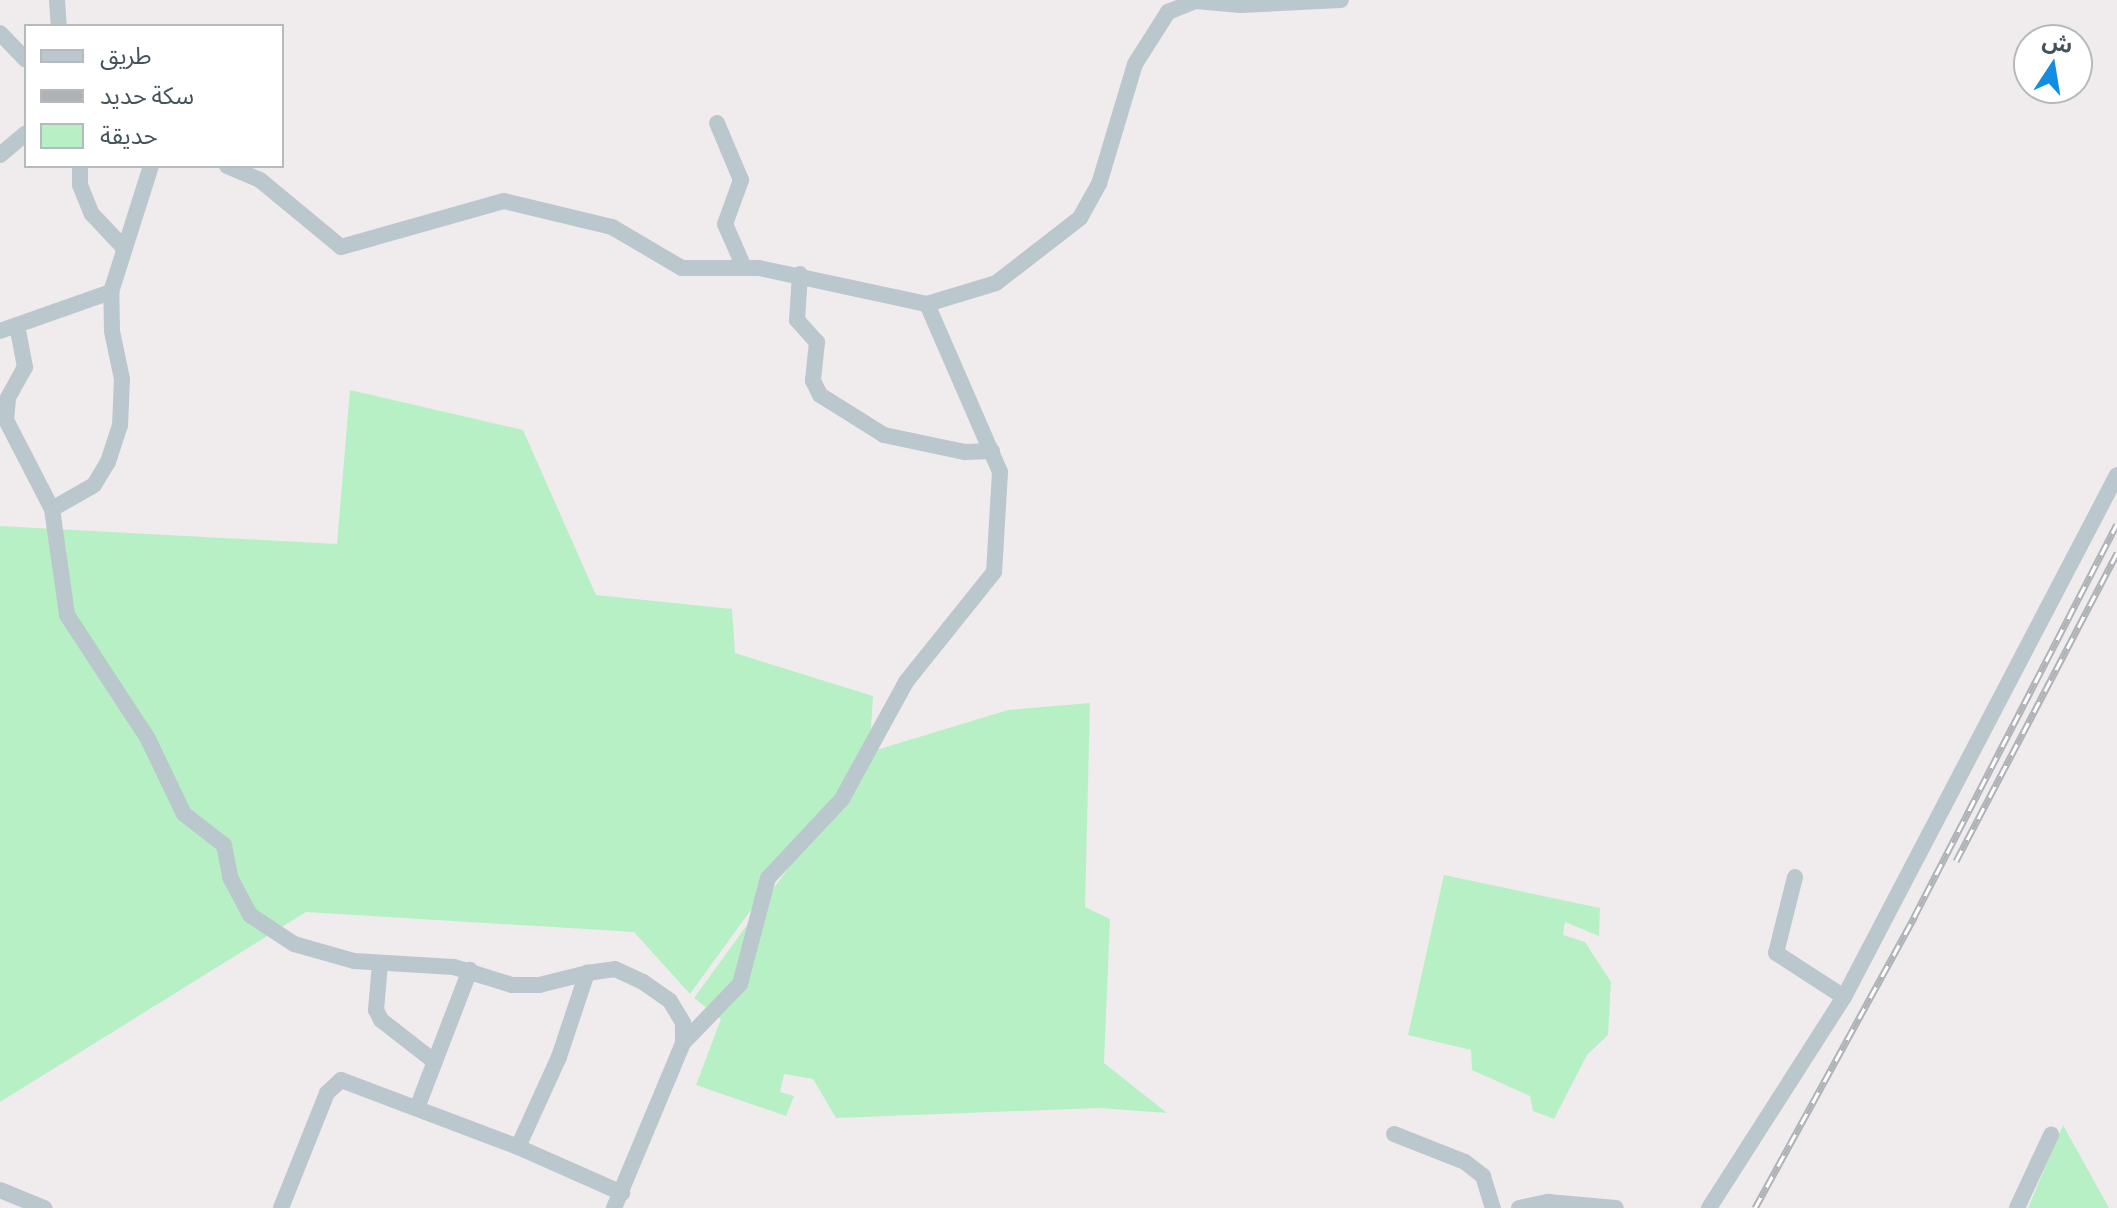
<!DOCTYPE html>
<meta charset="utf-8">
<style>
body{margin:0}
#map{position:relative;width:2117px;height:1208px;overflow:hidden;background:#f0eced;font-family:Commissioner,"Noto Sans Arabic",sans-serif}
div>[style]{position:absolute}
.green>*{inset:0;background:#b8f0c6}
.street>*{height:16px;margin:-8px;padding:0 8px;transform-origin:8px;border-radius:8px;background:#bac7cd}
.rail>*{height:7px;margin-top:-3.5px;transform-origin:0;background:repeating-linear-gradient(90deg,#fff 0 12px,#afb3b8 0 24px);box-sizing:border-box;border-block:2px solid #afb3b8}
span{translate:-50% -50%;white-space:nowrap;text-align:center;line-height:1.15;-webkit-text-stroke:6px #fff;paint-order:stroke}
.legend{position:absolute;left:24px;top:24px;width:260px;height:144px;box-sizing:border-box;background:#fff;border:2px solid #b5babd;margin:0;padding:10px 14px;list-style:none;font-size:24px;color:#45535b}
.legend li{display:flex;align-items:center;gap:16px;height:40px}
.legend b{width:40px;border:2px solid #b5babd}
.north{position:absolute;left:2013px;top:24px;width:80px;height:80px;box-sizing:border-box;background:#fff;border:2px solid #b5babd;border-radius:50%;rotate:12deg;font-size:22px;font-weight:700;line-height:32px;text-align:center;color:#45535b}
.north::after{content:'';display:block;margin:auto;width:28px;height:36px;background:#138de3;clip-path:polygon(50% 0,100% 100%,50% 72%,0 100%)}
</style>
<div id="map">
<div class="green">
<div style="clip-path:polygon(350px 390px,523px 430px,596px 595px,732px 609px,735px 653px,873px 696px,870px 746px,690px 994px,634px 932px,306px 912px,0 1102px,0 526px,337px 544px)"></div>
<div style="clip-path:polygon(1090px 703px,1085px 907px,1110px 919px,1104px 1063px,1167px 1113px,1099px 1108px,836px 1118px,813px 1079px,784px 1074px,780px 1092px,794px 1096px,786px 1116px,696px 1085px,721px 1019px,694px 998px,873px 751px,1008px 710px)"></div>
<div style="clip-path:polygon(1444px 875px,1600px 908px,1599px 936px,1565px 922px,1563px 935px,1585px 942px,1611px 982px,1608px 1035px,1587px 1055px,1554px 1119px,1533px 1111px,1530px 1096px,1472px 1070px,1471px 1050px,1408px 1035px)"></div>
<div style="clip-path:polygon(2063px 1125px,2109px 1208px,2028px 1208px)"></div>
</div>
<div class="street">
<div style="left:57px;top:0;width:26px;rotate:86deg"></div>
<div style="left:0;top:33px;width:37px;rotate:46deg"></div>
<div style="left:717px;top:123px;width:62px;rotate:67.2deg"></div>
<div style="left:741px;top:180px;width:47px;rotate:110deg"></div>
<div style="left:725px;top:224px;width:45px;rotate:66.3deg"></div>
<div style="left:0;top:155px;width:34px;rotate:-40deg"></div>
<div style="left:80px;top:166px;width:19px;rotate:90deg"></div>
<div style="left:80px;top:185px;width:31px;rotate:68deg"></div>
<div style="left:92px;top:214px;width:47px;rotate:46.7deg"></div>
<div style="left:227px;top:166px;width:36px;rotate:23deg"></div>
<div style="left:260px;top:180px;width:105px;rotate:39.6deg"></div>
<div style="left:341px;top:247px;width:169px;rotate:-15.8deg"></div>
<div style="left:504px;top:201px;width:111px;rotate:13.5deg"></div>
<div style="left:612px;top:227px;width:81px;rotate:30.4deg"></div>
<div style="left:682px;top:268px;width:77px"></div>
<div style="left:759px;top:268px;width:172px;rotate:12.1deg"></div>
<div style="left:927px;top:304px;width:183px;rotate:66.5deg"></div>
<div style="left:1000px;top:472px;width:100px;rotate:93.4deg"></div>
<div style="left:994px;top:572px;width:141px;rotate:128.7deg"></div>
<div style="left:906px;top:682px;width:133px;rotate:118.7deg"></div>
<div style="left:842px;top:799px;width:108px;rotate:133.1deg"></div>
<div style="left:768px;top:878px;width:110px;rotate:104.8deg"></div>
<div style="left:740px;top:984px;width:82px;rotate:134deg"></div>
<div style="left:800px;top:274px;width:46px;rotate:93.7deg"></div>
<div style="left:797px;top:320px;width:30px;rotate:48deg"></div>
<div style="left:817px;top:342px;width:39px;rotate:96deg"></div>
<div style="left:813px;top:381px;width:16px;rotate:63deg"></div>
<div style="left:820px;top:395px;width:75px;rotate:32deg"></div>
<div style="left:884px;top:435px;width:83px;rotate:11.9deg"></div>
<div style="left:965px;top:452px;width:27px;rotate:-2deg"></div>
<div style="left:927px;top:304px;width:72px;rotate:-16.9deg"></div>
<div style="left:996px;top:283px;width:106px;rotate:-37.7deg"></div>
<div style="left:1080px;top:218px;width:39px;rotate:-61deg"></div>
<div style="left:1099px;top:184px;width:125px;rotate:-73.3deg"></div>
<div style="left:1135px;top:64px;width:62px;rotate:-57.6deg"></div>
<div style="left:1168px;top:12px;width:29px;rotate:-22deg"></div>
<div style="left:1195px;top:1px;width:46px;rotate:5deg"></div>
<div style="left:1241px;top:5px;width:100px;rotate:-2.9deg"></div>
<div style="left:17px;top:325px;width:43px;rotate:79.2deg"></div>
<div style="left:25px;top:367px;width:35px;rotate:119deg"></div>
<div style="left:8px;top:398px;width:22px;rotate:95deg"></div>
<div style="left:6px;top:420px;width:100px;rotate:62.7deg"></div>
<div style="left:52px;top:509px;width:107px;rotate:81.9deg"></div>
<div style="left:67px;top:615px;width:148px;rotate:56.8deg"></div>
<div style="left:148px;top:739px;width:83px;rotate:64.4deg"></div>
<div style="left:184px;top:814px;width:51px;rotate:37.8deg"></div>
<div style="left:224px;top:845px;width:33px;rotate:79deg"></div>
<div style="left:230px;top:877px;width:43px;rotate:62.2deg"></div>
<div style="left:250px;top:915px;width:53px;rotate:33.4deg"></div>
<div style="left:294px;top:944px;width:62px;rotate:15.8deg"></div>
<div style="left:354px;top:961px;width:100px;rotate:3.4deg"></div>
<div style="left:454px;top:967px;width:61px;rotate:17.2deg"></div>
<div style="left:512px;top:985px;width:27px"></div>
<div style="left:539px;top:985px;width:49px;rotate:-14deg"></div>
<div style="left:0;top:331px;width:118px;rotate:-19.4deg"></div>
<div style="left:52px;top:509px;width:48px;rotate:-29.7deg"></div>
<div style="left:94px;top:485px;width:27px;rotate:-59deg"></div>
<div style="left:108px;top:462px;width:38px;rotate:-72deg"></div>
<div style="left:120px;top:426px;width:47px;rotate:-87.6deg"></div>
<div style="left:122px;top:379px;width:49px;rotate:-101.8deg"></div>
<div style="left:112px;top:331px;width:39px;rotate:-91deg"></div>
<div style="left:111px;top:292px;width:132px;rotate:-72.4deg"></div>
<div style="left:1795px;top:877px;width:78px;rotate:104deg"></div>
<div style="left:1776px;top:953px;width:81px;rotate:32.9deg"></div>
<div style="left:380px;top:964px;width:46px;rotate:95deg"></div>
<div style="left:376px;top:1010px;width:11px;rotate:63deg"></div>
<div style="left:381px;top:1020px;width:68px;rotate:37.9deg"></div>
<div style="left:417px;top:1108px;width:148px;rotate:-69deg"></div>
<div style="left:1394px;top:1134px;width:76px;rotate:21.5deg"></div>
<div style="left:1465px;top:1162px;width:23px;rotate:38deg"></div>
<div style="left:1483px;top:1176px;width:34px;rotate:73deg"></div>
<div style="left:518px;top:1147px;width:99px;rotate:-65.5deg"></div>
<div style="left:559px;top:1057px;width:89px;rotate:-71.6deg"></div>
<div style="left:587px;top:973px;width:28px;rotate:-8deg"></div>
<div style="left:615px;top:969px;width:31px;rotate:25deg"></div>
<div style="left:643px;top:982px;width:33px;rotate:35deg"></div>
<div style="left:670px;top:1001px;width:26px;rotate:59deg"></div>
<div style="left:683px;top:1023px;width:20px;rotate:90deg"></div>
<div style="left:683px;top:1043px;width:179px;rotate:112.7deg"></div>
<div style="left:0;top:1190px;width:48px;rotate:22.2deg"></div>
<div style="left:281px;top:1208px;width:124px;rotate:-68.2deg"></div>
<div style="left:327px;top:1093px;width:19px;rotate:-43deg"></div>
<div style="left:341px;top:1080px;width:189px;rotate:20.7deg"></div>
<div style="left:518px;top:1147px;width:114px;rotate:23.9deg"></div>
<div style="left:1519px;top:1208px;width:30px;rotate:-12deg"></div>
<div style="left:1548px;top:1202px;width:68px;rotate:5deg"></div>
<div style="left:1709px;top:1208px;width:250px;rotate:-57.4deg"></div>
<div style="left:1844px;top:997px;width:589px;rotate:-62.39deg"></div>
<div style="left:2017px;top:1208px;width:81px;rotate:-65deg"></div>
</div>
<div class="rail">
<div style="left:1956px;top:861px;width:348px;rotate:-62.4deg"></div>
<div style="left:1755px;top:1208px;width:332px;rotate:-61.3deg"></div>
<div style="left:1914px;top:917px;width:442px;rotate:-62.7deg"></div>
</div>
<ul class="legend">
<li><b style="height:10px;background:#bac7cd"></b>طريق</li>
<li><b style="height:10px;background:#afb3b8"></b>سكة حديد</li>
<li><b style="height:22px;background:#b8f0c6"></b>حديقة</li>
</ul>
<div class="north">ش</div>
</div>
